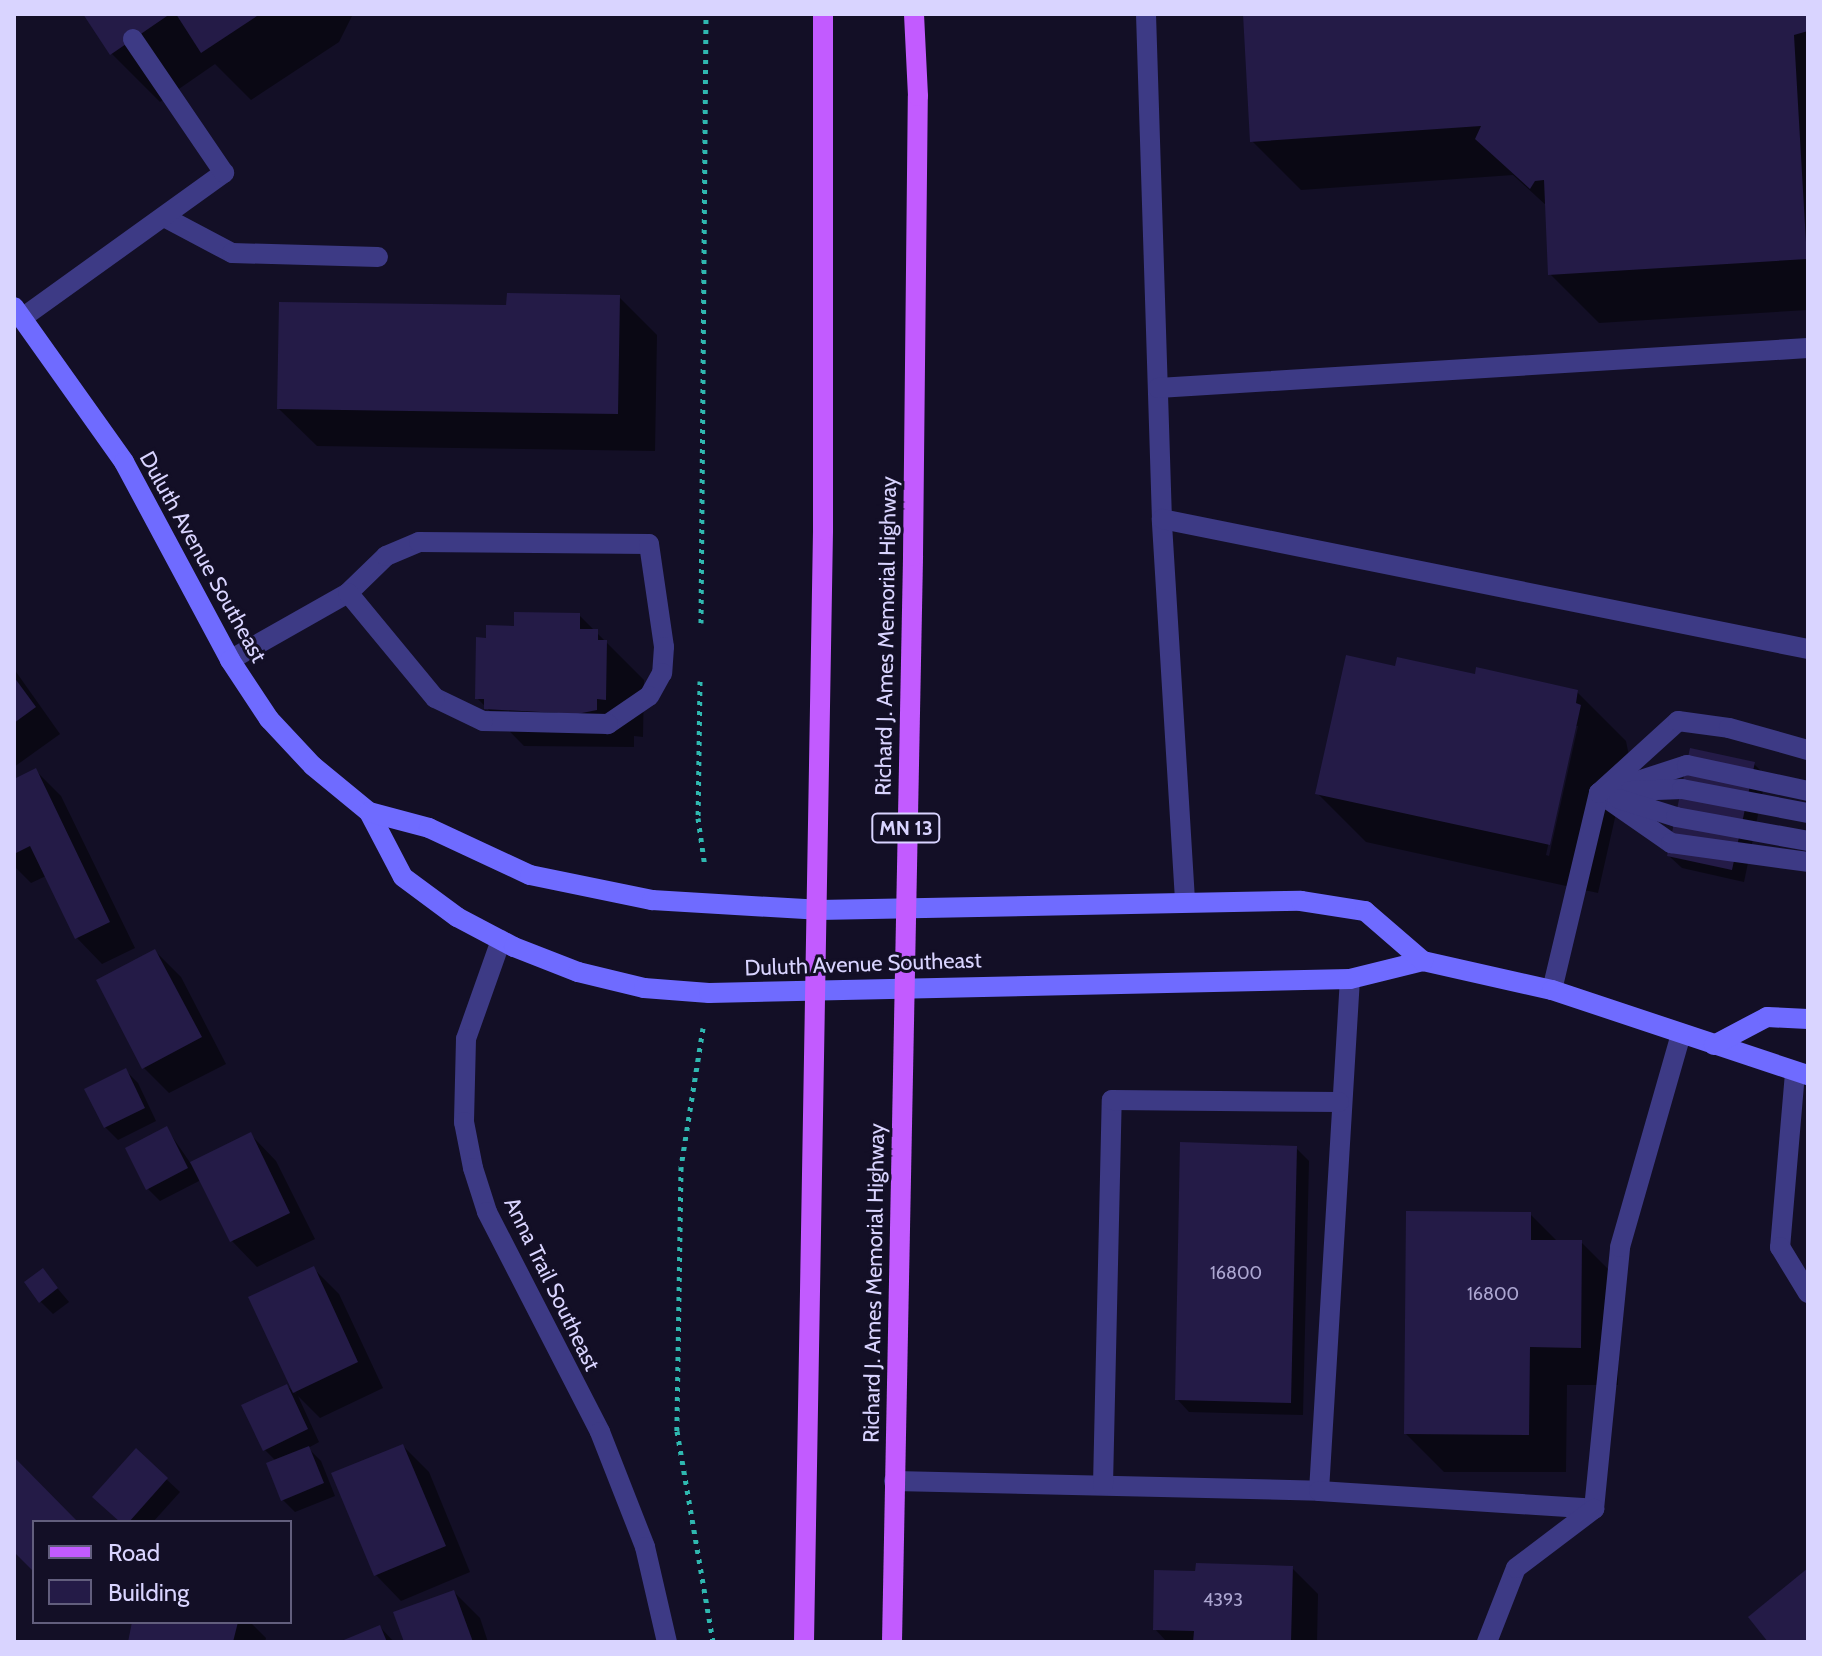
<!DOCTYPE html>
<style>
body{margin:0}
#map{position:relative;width:1822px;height:1656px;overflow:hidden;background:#130f26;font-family:Cabin,sans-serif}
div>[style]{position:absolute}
.shadow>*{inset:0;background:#0007}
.building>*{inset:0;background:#241b47}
.path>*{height:5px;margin-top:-2.5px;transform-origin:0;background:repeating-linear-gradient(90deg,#2fb8b0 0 4px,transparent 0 10px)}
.lane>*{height:20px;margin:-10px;padding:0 10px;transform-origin:10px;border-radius:10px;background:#3d3a85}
.street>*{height:20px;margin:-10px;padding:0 10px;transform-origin:10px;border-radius:10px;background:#3d3a85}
.secondary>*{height:20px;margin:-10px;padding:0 10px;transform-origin:10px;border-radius:10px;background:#6f6bff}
.primary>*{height:20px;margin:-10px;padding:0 10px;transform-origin:10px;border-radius:10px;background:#c25bff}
span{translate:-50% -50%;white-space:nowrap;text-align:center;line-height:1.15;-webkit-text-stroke:6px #130f26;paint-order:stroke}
.number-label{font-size:18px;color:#aca6d1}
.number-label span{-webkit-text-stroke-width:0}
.shield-label span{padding:2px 6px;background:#130f26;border:2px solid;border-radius:6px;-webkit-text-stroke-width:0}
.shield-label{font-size:20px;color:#d9d4ff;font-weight:700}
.street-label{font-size:22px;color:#d9d4ff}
.frame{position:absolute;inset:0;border:16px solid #d9d4ff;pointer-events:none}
.legend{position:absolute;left:32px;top:1520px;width:260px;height:104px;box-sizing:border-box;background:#130f26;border:2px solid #625e7d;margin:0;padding:10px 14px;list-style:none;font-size:24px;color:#d9d4ff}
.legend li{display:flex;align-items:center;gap:16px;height:40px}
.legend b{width:40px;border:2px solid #625e7d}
</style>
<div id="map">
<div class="shadow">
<div style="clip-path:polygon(85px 14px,353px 14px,339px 42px,251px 100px,215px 64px,160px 102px,111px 53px)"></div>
<div style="clip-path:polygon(1245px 14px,1808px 14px,1808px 310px,1599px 323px,1550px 274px,1548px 207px,1513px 175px,1301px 190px,1252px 141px)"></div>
<div style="clip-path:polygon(619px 297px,657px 335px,655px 451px,317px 446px,279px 409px,508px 307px)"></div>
<div style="clip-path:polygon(579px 615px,644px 680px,643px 737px,634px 736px,634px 747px,524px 746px,477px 698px,488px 640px)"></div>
<div style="clip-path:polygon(14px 669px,60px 734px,14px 767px)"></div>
<div style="clip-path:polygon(evenodd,1397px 669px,1577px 692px,1626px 741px,1629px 756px,1598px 893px,1366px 842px,1317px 793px,1397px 669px,1574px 726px,1578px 726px,1549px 856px,1546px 855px,1574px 726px)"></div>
<div style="clip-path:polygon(1754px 764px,1766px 776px,1744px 882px,1682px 868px,1669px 856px)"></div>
<div style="clip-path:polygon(35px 770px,61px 796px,135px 948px,102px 964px,77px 938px,46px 876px,31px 883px,14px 866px,14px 781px)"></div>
<div style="clip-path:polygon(155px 951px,181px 977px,226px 1064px,169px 1093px,144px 1068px)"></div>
<div style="clip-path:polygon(126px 1071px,138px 1083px,156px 1121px,118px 1140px,105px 1127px)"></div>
<div style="clip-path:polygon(167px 1129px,191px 1164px,251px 1135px,276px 1161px,315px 1239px,257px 1267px,232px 1241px,201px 1180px,160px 1201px,148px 1189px)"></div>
<div style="clip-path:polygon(1296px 1148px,1309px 1161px,1303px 1415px,1189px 1412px,1177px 1399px)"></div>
<div style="clip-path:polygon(1530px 1214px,1558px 1242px,1581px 1242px,1619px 1280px,1618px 1385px,1567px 1385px,1566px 1472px,1444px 1472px,1406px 1434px)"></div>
<div style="clip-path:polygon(313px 1268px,339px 1294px,383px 1388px,320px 1418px,298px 1396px,319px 1442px,308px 1448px,321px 1461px,335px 1496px,295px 1512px,282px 1499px,276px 1461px,265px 1450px,287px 1386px,296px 1394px,251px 1298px)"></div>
<div style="clip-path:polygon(42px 1270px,69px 1302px,53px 1314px,40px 1301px)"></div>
<div style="clip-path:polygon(403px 1446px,429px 1472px,470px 1572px,401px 1601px,376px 1575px)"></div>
<div style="clip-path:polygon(136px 1451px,180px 1492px,153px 1522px,121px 1522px)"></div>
<div style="clip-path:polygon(1292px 1568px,1318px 1594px,1317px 1642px,1167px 1642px,1155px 1629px,1197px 1573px)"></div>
<div style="clip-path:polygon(454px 1592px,480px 1618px,488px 1642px,406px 1642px)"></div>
<div style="clip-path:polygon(134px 1622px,250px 1622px,266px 1638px,265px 1642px,130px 1642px)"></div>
<div style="clip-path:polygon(380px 1627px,394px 1642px,344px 1642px)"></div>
</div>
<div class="building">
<div style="clip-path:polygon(83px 14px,170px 14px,110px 55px)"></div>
<div style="clip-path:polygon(176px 14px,260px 14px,201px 53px)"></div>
<div style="clip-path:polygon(1243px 14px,1808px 14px,1808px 31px,1794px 35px,1807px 259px,1548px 275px,1544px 180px,1535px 181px,1530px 189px,1475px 139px,1481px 126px,1250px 142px)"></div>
<div style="clip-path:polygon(507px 293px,620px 295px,618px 414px,277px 409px,279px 302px,506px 305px)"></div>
<div style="clip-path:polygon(514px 612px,580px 613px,580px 629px,598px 629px,598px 640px,607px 640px,606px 700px,597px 699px,597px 710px,577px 714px,484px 709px,484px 699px,475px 699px,476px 637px,486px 638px,486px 625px,514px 626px)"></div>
<div style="clip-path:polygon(1346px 655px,1395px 666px,1397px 657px,1475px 674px,1476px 667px,1578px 690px,1576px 703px,1581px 705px,1550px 845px,1315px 794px)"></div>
<div style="clip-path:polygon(14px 677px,36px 707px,14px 723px)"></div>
<div style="clip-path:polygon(1690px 748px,1755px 762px,1732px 870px,1667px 856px)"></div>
<div style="clip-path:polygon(36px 768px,110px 922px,75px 939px,30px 846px,14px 854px,14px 779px)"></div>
<div style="clip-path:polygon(155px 949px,202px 1037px,142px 1069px,96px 980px)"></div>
<div style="clip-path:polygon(126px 1068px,145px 1108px,104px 1128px,84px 1089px)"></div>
<div style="clip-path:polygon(167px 1126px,188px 1168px,146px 1190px,125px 1148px)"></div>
<div style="clip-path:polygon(251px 1132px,290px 1213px,230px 1242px,190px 1162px)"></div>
<div style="clip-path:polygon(1180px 1142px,1297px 1146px,1291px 1403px,1175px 1400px)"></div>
<div style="clip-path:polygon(1406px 1211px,1531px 1212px,1531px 1240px,1582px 1240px,1581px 1348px,1530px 1347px,1529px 1435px,1404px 1434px)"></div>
<div style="clip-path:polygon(314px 1266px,358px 1362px,293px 1393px,248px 1297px)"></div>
<div style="clip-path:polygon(43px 1268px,58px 1288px,39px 1303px,24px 1282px)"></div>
<div style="clip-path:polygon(287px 1384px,308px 1429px,263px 1451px,241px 1405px)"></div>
<div style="clip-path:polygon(403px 1444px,446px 1546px,374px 1576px,331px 1473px)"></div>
<div style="clip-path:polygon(309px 1446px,324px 1483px,281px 1501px,266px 1463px)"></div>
<div style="clip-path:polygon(136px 1448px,168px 1478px,129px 1522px,120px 1522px,92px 1497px)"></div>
<div style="clip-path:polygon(14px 1457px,78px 1522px,34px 1522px,34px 1572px,14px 1552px)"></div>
<div style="clip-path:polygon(1196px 1563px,1293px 1566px,1291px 1642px,1193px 1642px,1194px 1631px,1153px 1630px,1154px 1570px,1195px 1571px)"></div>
<div style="clip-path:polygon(1808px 1568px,1808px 1642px,1768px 1642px,1748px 1617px)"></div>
<div style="clip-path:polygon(454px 1590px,473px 1642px,404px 1642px,393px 1612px)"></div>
<div style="clip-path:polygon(132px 1622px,238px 1622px,233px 1642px,128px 1642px)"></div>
<div style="clip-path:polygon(380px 1625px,387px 1642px,339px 1642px)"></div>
</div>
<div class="path">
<div style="left:701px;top:623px;width:609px;rotate:-89.53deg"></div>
<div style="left:700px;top:681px;width:137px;rotate:90.8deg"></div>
<div style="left:698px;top:818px;width:49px;rotate:81.9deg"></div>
<div style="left:703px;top:1028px;width:141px;rotate:99deg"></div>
<div style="left:681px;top:1167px;width:264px;rotate:90.9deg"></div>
<div style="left:677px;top:1431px;width:214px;rotate:80.3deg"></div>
</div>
<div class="lane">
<div style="left:1146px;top:14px;width:505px;rotate:88.19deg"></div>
<div style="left:164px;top:217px;width:77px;rotate:27.9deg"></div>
<div style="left:232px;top:253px;width:146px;rotate:1.6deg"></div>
<div style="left:22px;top:318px;width:249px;rotate:-35.7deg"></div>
<div style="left:224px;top:173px;width:162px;rotate:-124.2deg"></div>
<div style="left:1158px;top:388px;width:651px;rotate:-3.52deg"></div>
<div style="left:230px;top:660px;width:136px;rotate:-29.6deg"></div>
<div style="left:348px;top:593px;width:53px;rotate:-44.2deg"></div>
<div style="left:386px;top:556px;width:36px;rotate:-23deg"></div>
<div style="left:419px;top:542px;width:230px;rotate:0.5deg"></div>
<div style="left:649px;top:544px;width:104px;rotate:81.7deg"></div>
<div style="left:664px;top:647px;width:26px;rotate:94deg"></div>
<div style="left:662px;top:673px;width:26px;rotate:119deg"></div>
<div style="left:649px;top:696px;width:50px;rotate:145.7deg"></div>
<div style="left:608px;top:724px;width:125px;rotate:-178.6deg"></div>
<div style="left:483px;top:721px;width:53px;rotate:-154.4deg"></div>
<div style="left:435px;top:698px;width:136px;rotate:-129.6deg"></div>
<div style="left:1607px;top:791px;width:84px;rotate:-18deg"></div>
<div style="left:1687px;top:765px;width:124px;rotate:12.1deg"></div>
<div style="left:1631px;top:791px;width:51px;rotate:-2.2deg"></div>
<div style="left:1682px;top:789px;width:128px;rotate:10.8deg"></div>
<div style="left:1599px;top:793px;width:88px;rotate:34.8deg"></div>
<div style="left:1671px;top:843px;width:138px;rotate:7.9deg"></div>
<div style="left:1619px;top:799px;width:60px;rotate:17.5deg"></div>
<div style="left:1676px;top:817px;width:134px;rotate:10.3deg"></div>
<div style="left:1185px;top:900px;width:382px;rotate:-93.5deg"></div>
<div style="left:1162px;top:519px;width:659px;rotate:11.38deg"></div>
<div style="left:1552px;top:990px;width:203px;rotate:-76.6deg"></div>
<div style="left:1599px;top:793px;width:107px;rotate:-42.3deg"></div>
<div style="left:1678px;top:721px;width:51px;rotate:7.8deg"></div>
<div style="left:1729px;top:728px;width:82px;rotate:15.6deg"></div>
<div style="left:1795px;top:1073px;width:175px;rotate:94.9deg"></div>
<div style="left:1780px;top:1247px;width:54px;rotate:58.7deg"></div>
<div style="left:894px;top:1481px;width:425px;rotate:1.3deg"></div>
<div style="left:1319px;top:1491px;width:513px;rotate:-86.54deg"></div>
<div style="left:1103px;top:1485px;width:385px;rotate:-88.7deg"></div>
<div style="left:1112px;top:1100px;width:227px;rotate:0.5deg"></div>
<div style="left:1319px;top:1491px;width:276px;rotate:3.7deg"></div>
<div style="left:1594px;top:1509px;width:263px;rotate:-84.3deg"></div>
<div style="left:1620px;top:1247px;width:222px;rotate:-74deg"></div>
<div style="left:1487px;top:1642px;width:79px;rotate:-68.6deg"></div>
<div style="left:1516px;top:1568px;width:98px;rotate:-37.1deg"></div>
</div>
<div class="street">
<div style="left:501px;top:940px;width:105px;rotate:109.5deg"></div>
<div style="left:466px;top:1039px;width:83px;rotate:91.4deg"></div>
<div style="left:464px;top:1122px;width:47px;rotate:78.9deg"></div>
<div style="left:473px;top:1168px;width:46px;rotate:72.3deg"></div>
<div style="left:487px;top:1212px;width:247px;rotate:62.8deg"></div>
<div style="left:600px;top:1432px;width:123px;rotate:68.6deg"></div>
<div style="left:645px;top:1547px;width:98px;rotate:77deg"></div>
</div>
<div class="secondary">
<div style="left:14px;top:307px;width:190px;rotate:54.6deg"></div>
<div style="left:124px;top:462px;width:225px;rotate:61.8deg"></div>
<div style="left:230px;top:660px;width:71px;rotate:56.5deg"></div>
<div style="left:269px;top:719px;width:64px;rotate:46.9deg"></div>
<div style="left:313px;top:766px;width:72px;rotate:39.4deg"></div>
<div style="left:369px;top:812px;width:73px;rotate:62.4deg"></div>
<div style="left:403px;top:877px;width:67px;rotate:36.5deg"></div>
<div style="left:457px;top:917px;width:64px;rotate:27.8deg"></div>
<div style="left:514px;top:947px;width:69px;rotate:21.3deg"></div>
<div style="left:578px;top:972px;width:68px;rotate:13.6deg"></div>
<div style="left:644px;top:988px;width:65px;rotate:4.4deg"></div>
<div style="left:709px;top:993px;width:641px;rotate:-1.25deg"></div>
<div style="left:1350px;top:979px;width:75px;rotate:-13.9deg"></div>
<div style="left:1423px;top:961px;width:132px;rotate:12.7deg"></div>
<div style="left:1552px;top:990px;width:270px;rotate:18.4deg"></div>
<div style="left:369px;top:812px;width:62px;rotate:14.9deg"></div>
<div style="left:429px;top:828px;width:111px;rotate:25deg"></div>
<div style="left:530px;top:875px;width:125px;rotate:11.6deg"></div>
<div style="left:652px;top:900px;width:166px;rotate:3.4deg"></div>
<div style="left:818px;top:910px;width:483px;rotate:-1.1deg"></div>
<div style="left:1301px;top:901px;width:65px;rotate:8.9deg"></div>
<div style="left:1365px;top:911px;width:77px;rotate:40.8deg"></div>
<div style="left:1714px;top:1045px;width:60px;rotate:-27.8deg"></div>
<div style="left:1767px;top:1017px;width:41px;rotate:2.8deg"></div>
</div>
<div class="primary">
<div style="left:804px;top:1642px;width:1112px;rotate:-89.02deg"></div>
<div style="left:823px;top:530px;width:516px;rotate:-90deg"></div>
<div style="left:892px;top:1642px;width:1086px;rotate:-88.89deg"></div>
<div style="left:913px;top:556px;width:460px;rotate:-89.4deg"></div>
<div style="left:918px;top:96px;width:82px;rotate:-92.8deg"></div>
</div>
<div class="number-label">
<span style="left:1236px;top:1273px">16800</span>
<span style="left:1493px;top:1294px">16800</span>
<span style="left:1223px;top:1600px">4393</span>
</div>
<div class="shield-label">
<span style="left:906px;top:828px">MN 13</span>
</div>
<div class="street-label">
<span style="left:203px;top:557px;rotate:61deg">Duluth Avenue Southeast</span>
<span style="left:886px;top:636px;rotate:-89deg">Richard J. Ames Memorial Highway</span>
<span style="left:863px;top:964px;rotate:-2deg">Duluth Avenue Southeast</span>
<span style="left:874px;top:1283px;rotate:-89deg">Richard J. Ames Memorial Highway</span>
<span style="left:552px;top:1284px;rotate:64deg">Anna Trail Southeast</span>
</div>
<div class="frame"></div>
<ul class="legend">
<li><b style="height:10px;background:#c25bff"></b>Road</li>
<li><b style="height:22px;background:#241b47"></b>Building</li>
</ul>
</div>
